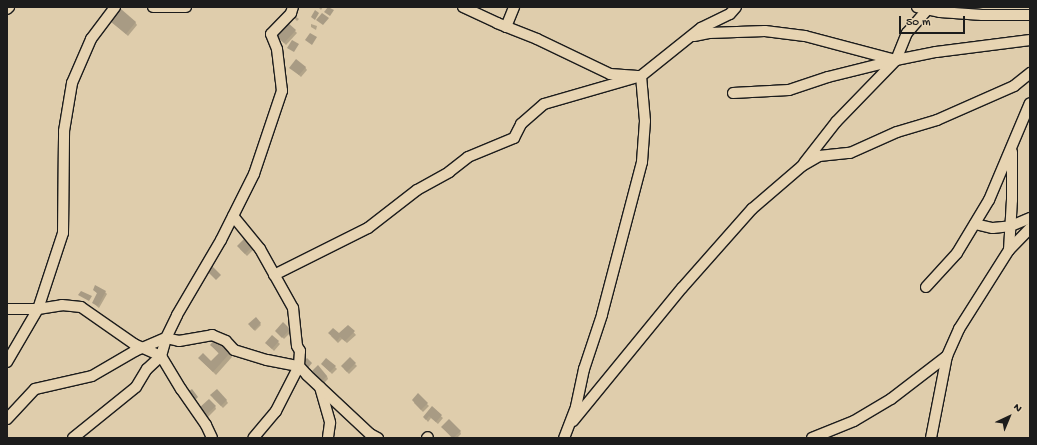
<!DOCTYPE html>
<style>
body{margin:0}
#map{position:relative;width:1037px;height:445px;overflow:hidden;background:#dfcdac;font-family:"Gochi Hand",sans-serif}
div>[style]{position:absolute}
.shadow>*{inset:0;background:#0003}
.building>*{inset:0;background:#a89b84}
.roads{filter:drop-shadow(1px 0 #1c1c1c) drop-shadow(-1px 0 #1c1c1c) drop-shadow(0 1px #1c1c1c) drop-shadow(0 -1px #1c1c1c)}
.minor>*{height:10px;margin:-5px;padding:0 5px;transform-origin:5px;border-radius:5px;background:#e7d4b2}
span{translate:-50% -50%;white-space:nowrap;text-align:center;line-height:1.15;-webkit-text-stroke:3px #e7d4b2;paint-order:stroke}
.frame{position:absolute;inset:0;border:8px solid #1c1c1c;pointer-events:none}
.north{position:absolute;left:989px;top:397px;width:40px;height:40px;-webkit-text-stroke:3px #e7d4b2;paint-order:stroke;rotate:44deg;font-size:11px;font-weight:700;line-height:16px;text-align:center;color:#1c1c1c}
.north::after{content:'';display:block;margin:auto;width:14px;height:18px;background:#1c1c1c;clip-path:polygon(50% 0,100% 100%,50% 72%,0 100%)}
.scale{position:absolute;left:899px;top:16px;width:66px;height:18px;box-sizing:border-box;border:2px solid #1c1c1c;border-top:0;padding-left:5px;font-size:12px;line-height:14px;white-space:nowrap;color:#1c1c1c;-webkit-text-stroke:3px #e7d4b2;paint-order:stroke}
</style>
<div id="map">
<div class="shadow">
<div style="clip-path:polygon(318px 7px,323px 7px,321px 10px)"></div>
<div style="clip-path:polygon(295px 16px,299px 19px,297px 21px,294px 18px)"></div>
<div style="clip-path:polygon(112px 22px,135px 22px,137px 25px,128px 36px)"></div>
<div style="clip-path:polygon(287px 23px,297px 33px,286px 45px,278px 37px)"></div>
<div style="clip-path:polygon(311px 24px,317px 26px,316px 30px,311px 27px)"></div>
<div style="clip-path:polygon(305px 67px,307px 70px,301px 77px,291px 68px)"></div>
<div style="clip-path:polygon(252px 246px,254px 249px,247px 256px,240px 249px)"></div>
<div style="clip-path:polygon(94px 290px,105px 292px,107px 294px,99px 308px,93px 303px,98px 294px)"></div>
<div style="clip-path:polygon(256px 319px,261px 325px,255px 331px,250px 326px)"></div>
<div style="clip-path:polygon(348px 326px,356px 335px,347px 343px,342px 339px,338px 343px,331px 336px,340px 335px)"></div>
<div style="clip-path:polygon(290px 329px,291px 332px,284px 339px,278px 333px)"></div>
<div style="clip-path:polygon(278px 342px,280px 344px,274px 351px,266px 343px)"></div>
<div style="clip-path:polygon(211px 345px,229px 353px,232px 357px,216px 375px,199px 358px,211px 362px,219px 354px)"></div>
<div style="clip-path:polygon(322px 364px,335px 367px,337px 369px,332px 374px)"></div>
<div style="clip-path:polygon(355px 364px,357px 366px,349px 374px,344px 369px)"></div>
<div style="clip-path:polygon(315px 373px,327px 376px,328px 379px,324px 383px)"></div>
<div style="clip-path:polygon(418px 395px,429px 406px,423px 412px,414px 403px)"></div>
<div style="clip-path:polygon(213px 398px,226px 400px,228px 403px,223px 408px)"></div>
<div style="clip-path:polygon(215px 406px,216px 409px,208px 417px,202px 411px)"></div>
<div style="clip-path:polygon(432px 408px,443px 418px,438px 424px,431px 418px,428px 422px,424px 417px)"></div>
<div style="clip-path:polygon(442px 427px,460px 431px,461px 434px,457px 438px,452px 438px)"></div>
</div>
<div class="building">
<div style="clip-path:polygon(328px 7px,334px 10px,330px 16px,324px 12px)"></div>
<div style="clip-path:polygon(121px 9px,136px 22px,126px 34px,111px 22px)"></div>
<div style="clip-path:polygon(315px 10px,319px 13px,315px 20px,311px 17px)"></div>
<div style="clip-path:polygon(322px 13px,329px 18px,323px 25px,316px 20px)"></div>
<div style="clip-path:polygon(287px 22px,296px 30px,284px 43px,275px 35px)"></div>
<div style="clip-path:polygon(310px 33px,317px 37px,312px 45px,305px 40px)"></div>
<div style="clip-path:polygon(292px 40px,299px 44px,294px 52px,287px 48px)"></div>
<div style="clip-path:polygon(296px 59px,306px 67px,299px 75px,289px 68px)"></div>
<div style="clip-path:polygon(245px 238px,253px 246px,245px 254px,237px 246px)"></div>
<div style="clip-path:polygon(212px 266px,221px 275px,216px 280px,207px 271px)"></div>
<div style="clip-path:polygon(95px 285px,106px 291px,98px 306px,92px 303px,97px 293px,93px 290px)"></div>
<div style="clip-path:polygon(81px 291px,92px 296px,89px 301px,78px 295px)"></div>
<div style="clip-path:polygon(256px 317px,261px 323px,254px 330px,248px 324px)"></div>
<div style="clip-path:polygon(283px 322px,290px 329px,282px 338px,275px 331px)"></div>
<div style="clip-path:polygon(348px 325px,355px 331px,345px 341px,340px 337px,337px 341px,328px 333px,333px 328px,339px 333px)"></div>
<div style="clip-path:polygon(272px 335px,279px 341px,272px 349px,265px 343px)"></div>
<div style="clip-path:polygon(215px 339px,230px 353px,213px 372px,198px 358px,203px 353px,211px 361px,219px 353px,210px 345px)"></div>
<div style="clip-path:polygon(350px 357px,356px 363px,347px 372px,341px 366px)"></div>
<div style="clip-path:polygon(307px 358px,312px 363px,308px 368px,302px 363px)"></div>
<div style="clip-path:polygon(326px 358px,336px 366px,330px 372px,321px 364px)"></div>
<div style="clip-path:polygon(318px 365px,327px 376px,322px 381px,312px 371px)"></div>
<div style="clip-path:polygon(192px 389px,198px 397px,193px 402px,186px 393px)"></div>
<div style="clip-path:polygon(217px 389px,227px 400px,221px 406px,210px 395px)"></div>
<div style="clip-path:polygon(418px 393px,428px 403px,421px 410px,412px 400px)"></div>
<div style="clip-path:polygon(209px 399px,216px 406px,206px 415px,199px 408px)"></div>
<div style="clip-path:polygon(432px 406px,442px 415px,436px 422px,429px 416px,426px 420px,423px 417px)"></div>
<div style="clip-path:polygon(449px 419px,461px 431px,453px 438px,441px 427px)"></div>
</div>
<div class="roads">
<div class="minor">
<div style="left:153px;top:7px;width:33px"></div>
<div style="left:463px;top:7px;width:38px;rotate:25deg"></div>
<div style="left:497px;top:23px;width:43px;rotate:21.8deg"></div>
<div style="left:537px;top:39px;width:81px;rotate:25.6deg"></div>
<div style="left:610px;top:74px;width:31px;rotate:4deg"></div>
<div style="left:641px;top:76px;width:77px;rotate:-38.7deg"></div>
<div style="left:701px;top:28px;width:32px;rotate:-26deg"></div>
<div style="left:730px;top:14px;width:9px;rotate:-49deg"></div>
<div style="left:917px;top:7px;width:24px;rotate:12deg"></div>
<div style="left:940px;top:12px;width:42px;rotate:4.1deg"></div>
<div style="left:982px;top:15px;width:48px"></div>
<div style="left:7px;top:9px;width:3px;rotate:-45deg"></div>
<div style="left:506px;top:27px;width:22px;rotate:-68deg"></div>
<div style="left:694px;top:36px;width:15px;rotate:-11deg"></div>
<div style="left:709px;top:33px;width:56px;rotate:-2deg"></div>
<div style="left:765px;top:31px;width:40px;rotate:7.1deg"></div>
<div style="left:805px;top:36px;width:93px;rotate:14.9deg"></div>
<div style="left:733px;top:93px;width:56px;rotate:-3.1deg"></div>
<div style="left:789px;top:90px;width:41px;rotate:-18.4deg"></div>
<div style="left:828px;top:77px;width:70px;rotate:-14deg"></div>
<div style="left:896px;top:60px;width:41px;rotate:-11.3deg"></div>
<div style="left:936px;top:52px;width:95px;rotate:-7.3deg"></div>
<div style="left:804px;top:163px;width:52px;rotate:-52deg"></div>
<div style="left:836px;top:122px;width:86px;rotate:-45.9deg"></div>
<div style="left:896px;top:60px;width:29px;rotate:-68deg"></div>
<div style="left:907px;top:33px;width:30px;rotate:-49deg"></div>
<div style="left:233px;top:216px;width:43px;rotate:50.7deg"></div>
<div style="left:260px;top:249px;width:68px;rotate:60.8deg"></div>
<div style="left:293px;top:308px;width:38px;rotate:84deg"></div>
<div style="left:297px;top:346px;width:6px;rotate:59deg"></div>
<div style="left:300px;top:351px;width:15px;rotate:94deg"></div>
<div style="left:299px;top:366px;width:51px;rotate:117.1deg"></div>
<div style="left:276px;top:411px;width:35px;rotate:130deg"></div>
<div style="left:975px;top:224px;width:18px;rotate:13deg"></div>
<div style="left:993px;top:228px;width:18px;rotate:-6deg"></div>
<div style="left:1011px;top:226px;width:21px;rotate:-23deg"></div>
<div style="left:1009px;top:250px;width:50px;rotate:-86.6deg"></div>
<div style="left:1012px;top:200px;width:48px;rotate:-90deg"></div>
<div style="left:274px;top:275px;width:105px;rotate:-26.6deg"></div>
<div style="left:368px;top:228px;width:62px;rotate:-37.8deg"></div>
<div style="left:417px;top:190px;width:37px;rotate:-29deg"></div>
<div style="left:449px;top:172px;width:24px;rotate:-38deg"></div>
<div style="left:468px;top:157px;width:50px;rotate:-22.4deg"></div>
<div style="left:514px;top:138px;width:16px;rotate:-63deg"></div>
<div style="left:521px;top:124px;width:30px;rotate:-41deg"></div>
<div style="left:544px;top:104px;width:101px;rotate:-16.1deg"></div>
<div style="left:641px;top:76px;width:45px;rotate:84.9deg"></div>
<div style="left:645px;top:121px;width:41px;rotate:94.2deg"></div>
<div style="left:642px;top:162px;width:158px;rotate:104.7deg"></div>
<div style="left:602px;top:315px;width:57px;rotate:108.4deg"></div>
<div style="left:584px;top:369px;width:39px;rotate:102deg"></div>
<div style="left:576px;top:407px;width:33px;rotate:111deg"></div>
<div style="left:926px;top:287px;width:46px;rotate:-47.6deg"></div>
<div style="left:957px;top:253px;width:62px;rotate:-58.9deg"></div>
<div style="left:989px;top:200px;width:105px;rotate:-67.1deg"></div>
<div style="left:7px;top:309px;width:31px"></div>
<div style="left:38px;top:309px;width:24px;rotate:-9deg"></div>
<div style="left:62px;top:305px;width:19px;rotate:6deg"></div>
<div style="left:81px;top:307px;width:65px;rotate:34.9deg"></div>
<div style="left:134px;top:344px;width:30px;rotate:24deg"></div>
<div style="left:161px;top:356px;width:39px;rotate:59deg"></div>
<div style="left:181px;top:389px;width:44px;rotate:55.2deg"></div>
<div style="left:206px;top:425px;width:14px;rotate:65deg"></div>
<div style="left:7px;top:362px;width:61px;rotate:-59.7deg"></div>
<div style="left:38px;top:309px;width:80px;rotate:-71.8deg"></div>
<div style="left:63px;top:233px;width:102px;rotate:-89.4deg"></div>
<div style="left:64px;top:131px;width:49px;rotate:-80.5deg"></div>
<div style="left:72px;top:83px;width:48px;rotate:-66.6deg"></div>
<div style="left:91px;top:39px;width:40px;rotate:-53deg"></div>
<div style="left:320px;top:387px;width:37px;rotate:74deg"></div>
<div style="left:330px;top:423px;width:15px;rotate:98deg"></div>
<div style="left:7px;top:419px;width:41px;rotate:-47deg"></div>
<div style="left:35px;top:389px;width:58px;rotate:-12.8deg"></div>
<div style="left:92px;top:376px;width:50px;rotate:-30.2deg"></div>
<div style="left:135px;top:351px;width:34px;rotate:-23deg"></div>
<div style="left:166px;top:338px;width:13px;rotate:13deg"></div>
<div style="left:179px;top:341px;width:34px;rotate:-10deg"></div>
<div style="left:212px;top:335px;width:15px;rotate:23deg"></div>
<div style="left:226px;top:341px;width:12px;rotate:48deg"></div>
<div style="left:234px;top:350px;width:34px;rotate:17deg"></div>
<div style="left:267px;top:360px;width:33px;rotate:11deg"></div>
<div style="left:299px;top:366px;width:12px;rotate:48deg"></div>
<div style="left:307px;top:375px;width:86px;rotate:43.1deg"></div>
<div style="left:370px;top:434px;width:9px;rotate:27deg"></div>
<div style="left:573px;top:421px;width:172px;rotate:-50.7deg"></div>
<div style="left:682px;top:288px;width:106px;rotate:-48.5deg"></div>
<div style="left:752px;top:209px;width:66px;rotate:-40.7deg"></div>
<div style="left:802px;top:166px;width:20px;rotate:-30deg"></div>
<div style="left:819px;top:156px;width:31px;rotate:-6deg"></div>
<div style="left:850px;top:153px;width:51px;rotate:-24.1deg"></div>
<div style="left:897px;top:132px;width:42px;rotate:-16.7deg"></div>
<div style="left:937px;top:120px;width:84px;rotate:-23.8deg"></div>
<div style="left:1014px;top:86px;width:21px;rotate:-39deg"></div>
<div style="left:73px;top:438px;width:81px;rotate:-39deg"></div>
<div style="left:136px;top:387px;width:21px;rotate:-59deg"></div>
<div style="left:147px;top:369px;width:19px;rotate:-43deg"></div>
<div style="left:161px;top:356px;width:19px;rotate:-74deg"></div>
<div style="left:166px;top:338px;width:25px;rotate:-64deg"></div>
<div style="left:177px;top:315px;width:87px;rotate:-59.6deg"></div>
<div style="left:221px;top:240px;width:74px;rotate:-63.4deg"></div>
<div style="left:254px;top:174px;width:88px;rotate:-71.4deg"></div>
<div style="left:282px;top:91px;width:42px;rotate:-96.8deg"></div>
<div style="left:277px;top:49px;width:16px;rotate:-112deg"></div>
<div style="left:271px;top:34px;width:29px;rotate:-46deg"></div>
<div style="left:291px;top:13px;width:6px;rotate:-72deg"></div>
<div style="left:427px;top:438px;width:1px;rotate:-45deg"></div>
<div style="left:812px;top:438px;width:45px;rotate:-22deg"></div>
<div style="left:854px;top:421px;width:43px;rotate:-30.7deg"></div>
<div style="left:891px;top:399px;width:71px;rotate:-37.5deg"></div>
<div style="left:947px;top:356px;width:30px;rotate:-66deg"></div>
<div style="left:959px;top:329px;width:93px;rotate:-57.7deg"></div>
<div style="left:1009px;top:250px;width:30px;rotate:-46deg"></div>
<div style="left:931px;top:438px;width:84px;rotate:-79deg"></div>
</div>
</div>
<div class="frame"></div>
<div class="north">N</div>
<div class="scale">50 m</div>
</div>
